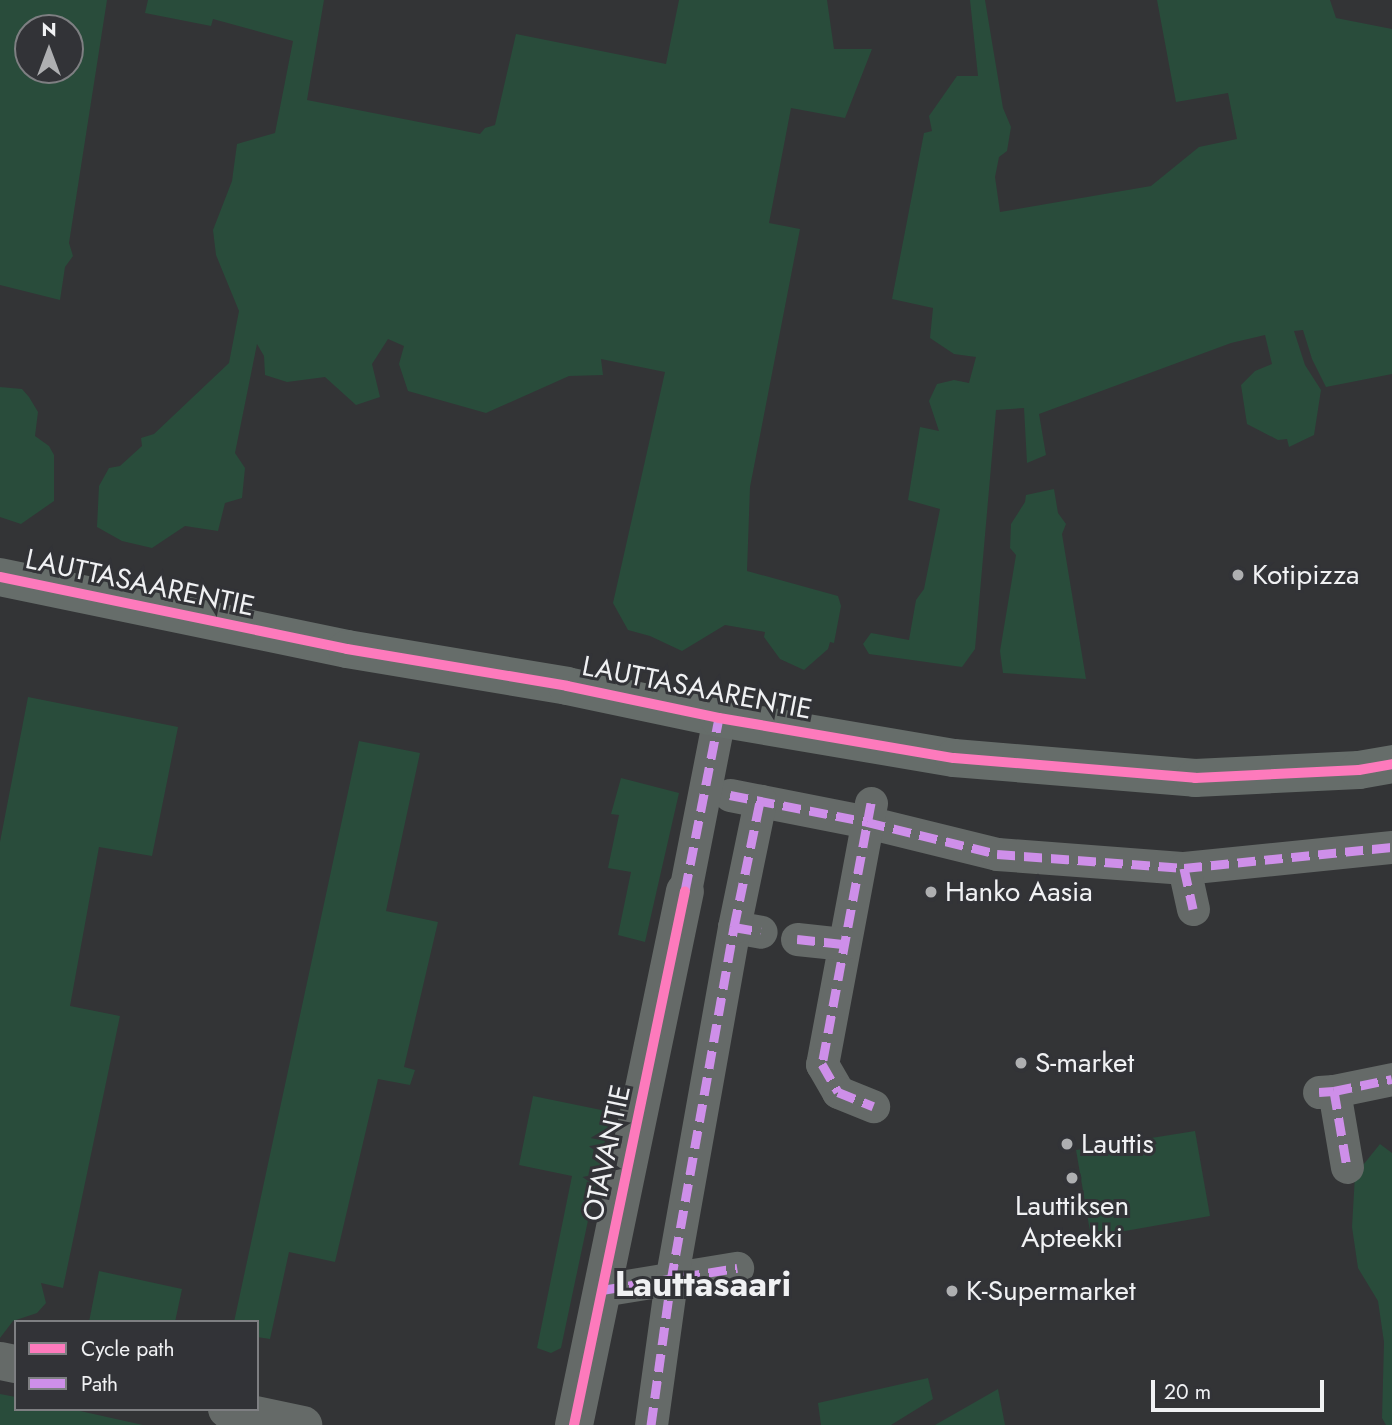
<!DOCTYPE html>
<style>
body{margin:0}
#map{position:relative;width:1392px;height:1425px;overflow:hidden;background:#333436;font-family:Jost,sans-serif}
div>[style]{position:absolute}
.green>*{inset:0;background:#294c3b}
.pedestrian>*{height:33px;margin:-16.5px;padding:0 16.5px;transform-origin:16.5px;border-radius:16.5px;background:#656a68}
.minor>*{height:38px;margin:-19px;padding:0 19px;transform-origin:19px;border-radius:19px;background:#656a68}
.secondary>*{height:38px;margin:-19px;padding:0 19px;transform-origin:19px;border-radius:19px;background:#666d6a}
.quiet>*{height:9px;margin-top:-4.5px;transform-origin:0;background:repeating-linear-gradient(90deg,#ce8fe9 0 18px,transparent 0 27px)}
.cycleway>*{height:10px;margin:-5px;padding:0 5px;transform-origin:5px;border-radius:5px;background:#fd7abc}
.dots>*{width:19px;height:19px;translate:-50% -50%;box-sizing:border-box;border:4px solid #323337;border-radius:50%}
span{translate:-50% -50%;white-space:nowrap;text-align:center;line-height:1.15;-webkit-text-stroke:6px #323337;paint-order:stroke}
.poi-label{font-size:28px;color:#f0f1f3}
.left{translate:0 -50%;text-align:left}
.street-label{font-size:28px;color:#f0f1f3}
.district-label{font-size:35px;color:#f0f1f3;font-weight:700}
.legend{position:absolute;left:14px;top:1320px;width:245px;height:91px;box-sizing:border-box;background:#323337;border:2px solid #7e7f82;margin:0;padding:9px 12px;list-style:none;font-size:21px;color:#f0f1f3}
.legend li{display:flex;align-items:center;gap:14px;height:35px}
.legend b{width:35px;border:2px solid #7e7f82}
.north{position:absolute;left:14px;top:14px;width:70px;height:70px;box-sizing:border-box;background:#323337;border:2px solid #7e7f82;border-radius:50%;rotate:0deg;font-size:19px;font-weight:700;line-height:28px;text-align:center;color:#f0f1f3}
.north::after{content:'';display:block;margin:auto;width:24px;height:32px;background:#aeafb1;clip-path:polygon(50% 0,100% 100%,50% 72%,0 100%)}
.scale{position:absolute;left:1151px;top:1380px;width:173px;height:32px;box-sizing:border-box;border:4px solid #f0f1f3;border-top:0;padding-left:9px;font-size:21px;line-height:24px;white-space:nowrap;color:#f0f1f3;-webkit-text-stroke:5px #323337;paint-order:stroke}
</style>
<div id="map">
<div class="green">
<div style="clip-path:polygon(evenodd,0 0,107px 0,69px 243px,73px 256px,65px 267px,60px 300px,0 285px,0 0,28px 28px,70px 28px,70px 70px,28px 70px,28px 28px)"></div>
<div style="clip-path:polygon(148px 0,324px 0,307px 100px,480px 134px,485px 128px,495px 125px,516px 34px,666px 64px,679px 0,827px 0,834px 49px,872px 49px,845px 118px,791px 108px,769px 223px,800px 229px,750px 487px,747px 571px,838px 596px,841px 606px,834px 643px,830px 642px,828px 649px,804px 670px,780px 659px,764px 637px,765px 632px,725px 625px,682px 651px,650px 636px,628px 630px,613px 603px,665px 372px,601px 359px,603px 375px,569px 376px,486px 413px,408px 391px,399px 364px,404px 346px,388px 339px,372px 364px,380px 397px,356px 405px,325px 377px,287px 382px,265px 375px,264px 356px,257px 344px,235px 453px,245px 468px,242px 498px,225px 503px,218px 531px,185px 526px,152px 548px,122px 541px,97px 527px,99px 486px,109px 468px,120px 466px,142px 446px,141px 438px,154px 434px,229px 363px,239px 311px,216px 255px,213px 230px,232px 181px,237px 144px,275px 133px,293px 41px,213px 19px,211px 26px,145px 13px)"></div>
<div style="clip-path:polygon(970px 0,985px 0,1003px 108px,1011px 127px,1007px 151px,999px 157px,995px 177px,1000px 212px,1151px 186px,1199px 147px,1237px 139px,1228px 93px,1176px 102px,1157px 0,1330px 0,1336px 18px,1392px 29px,1392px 374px,1326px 387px,1312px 359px,1303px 330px,1294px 331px,1305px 365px,1321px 390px,1314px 435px,1289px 447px,1287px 439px,1278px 440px,1247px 424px,1241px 385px,1255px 371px,1272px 364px,1265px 335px,1231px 343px,1039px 414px,1046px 455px,1027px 463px,1024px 408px,996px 410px,975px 649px,962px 667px,869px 654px,863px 644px,871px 633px,909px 640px,916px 600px,924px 589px,940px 509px,908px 500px,920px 427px,939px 431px,929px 401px,937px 384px,954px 380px,969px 383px,976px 357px,954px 354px,930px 338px,933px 308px,892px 299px,924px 133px,932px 131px,929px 116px,957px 76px,978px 76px)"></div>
<div style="clip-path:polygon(0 387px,22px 389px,29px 397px,38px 412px,35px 436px,49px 446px,54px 455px,54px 501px,21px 524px,0 517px)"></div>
<div style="clip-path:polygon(1054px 489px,1058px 513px,1066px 524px,1062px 534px,1086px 679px,1003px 673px,1000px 651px,1016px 555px,1010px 548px,1011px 524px,1025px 502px,1026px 495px)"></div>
<div style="clip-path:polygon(28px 697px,178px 727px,152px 856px,99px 847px,70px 1006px,120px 1016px,63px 1288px,41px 1283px,46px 1303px,37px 1313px,13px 1321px,0 1338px,0 842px)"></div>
<div style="clip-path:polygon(359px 741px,420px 753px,386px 911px,438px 922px,404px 1067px,415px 1070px,410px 1085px,378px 1079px,335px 1262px,289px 1252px,270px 1339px,257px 1337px,257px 1322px,234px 1322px)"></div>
<div style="clip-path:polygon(621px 778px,679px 793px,645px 942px,618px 935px,631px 872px,608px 868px,619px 815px,611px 814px)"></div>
<div style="clip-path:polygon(533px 1096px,611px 1112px,561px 1348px,551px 1353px,537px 1348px,572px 1176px,519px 1165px)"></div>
<div style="clip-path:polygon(1195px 1131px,1210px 1216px,1091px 1237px,1076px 1150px)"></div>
<div style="clip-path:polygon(1380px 1144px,1392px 1153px,1392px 1425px,1386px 1425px,1382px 1418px,1384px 1342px,1378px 1301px,1358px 1268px,1352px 1227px,1355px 1175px)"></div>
<div style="clip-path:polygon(99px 1271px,182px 1289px,175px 1322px,89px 1322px)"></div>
<div style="clip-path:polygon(928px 1378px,933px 1399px,891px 1425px,821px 1425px,818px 1403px)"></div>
<div style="clip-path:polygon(998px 1389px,1005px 1425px,935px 1425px)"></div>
<div style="clip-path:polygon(0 1394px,16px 1397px,16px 1409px,71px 1409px,143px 1425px,0 1425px)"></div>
</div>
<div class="pedestrian">
<div style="left:730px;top:795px;width:140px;rotate:11.1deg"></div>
<div style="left:867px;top:822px;width:134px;rotate:13.8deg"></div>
<div style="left:997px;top:854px;width:188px;rotate:4.3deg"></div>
<div style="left:1184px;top:868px;width:209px;rotate:-5.8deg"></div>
<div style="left:871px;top:803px;width:266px;rotate:100.6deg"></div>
<div style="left:822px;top:1064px;width:32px;rotate:60deg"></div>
<div style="left:838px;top:1092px;width:38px;rotate:22deg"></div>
<div style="left:1184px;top:868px;width:42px;rotate:77.6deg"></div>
<div style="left:685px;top:891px;width:176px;rotate:-78.9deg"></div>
<div style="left:734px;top:927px;width:27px;rotate:10deg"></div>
<div style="left:797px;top:939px;width:46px;rotate:6.2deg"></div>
<div style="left:1334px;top:1091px;width:59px;rotate:-11.7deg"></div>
<div style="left:1319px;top:1092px;width:15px;rotate:-4deg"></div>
<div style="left:1334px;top:1091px;width:77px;rotate:80.3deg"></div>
<div style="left:602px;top:1290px;width:137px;rotate:-9.3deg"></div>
<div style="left:651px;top:1425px;width:145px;rotate:-82.1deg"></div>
<div style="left:671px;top:1281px;width:360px;rotate:-79.9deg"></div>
<div style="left:734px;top:927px;width:129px;rotate:-78.3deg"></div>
</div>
<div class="minor">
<div style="left:0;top:1361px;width:16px;rotate:11deg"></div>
<div style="left:227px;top:1409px;width:78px;rotate:11.9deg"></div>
<div style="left:574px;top:1425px;width:545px;rotate:-78.26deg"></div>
</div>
<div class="secondary">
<div style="left:0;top:577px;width:354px;rotate:11.7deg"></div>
<div style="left:347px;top:649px;width:223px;rotate:9.5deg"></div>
<div style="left:567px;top:686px;width:155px;rotate:11.9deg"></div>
<div style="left:719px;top:718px;width:238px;rotate:9.7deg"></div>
<div style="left:954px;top:758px;width:242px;rotate:4.7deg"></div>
<div style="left:1195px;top:778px;width:164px;rotate:-2.8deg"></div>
<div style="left:1359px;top:770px;width:34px;rotate:-10deg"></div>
</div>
<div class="quiet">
<div style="left:730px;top:795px;width:140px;rotate:11.1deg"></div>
<div style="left:867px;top:822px;width:134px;rotate:13.8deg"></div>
<div style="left:997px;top:854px;width:188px;rotate:4.3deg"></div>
<div style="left:1184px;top:868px;width:209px;rotate:-5.8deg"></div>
<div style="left:871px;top:803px;width:266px;rotate:100.6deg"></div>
<div style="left:822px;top:1064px;width:32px;rotate:60deg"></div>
<div style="left:838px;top:1092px;width:38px;rotate:22deg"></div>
<div style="left:1184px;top:868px;width:42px;rotate:77.6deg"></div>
<div style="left:685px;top:891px;width:176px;rotate:-78.9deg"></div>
<div style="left:734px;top:927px;width:27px;rotate:10deg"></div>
<div style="left:797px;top:939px;width:46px;rotate:6.2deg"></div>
<div style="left:1334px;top:1091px;width:59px;rotate:-11.7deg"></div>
<div style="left:1319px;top:1092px;width:15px;rotate:-4deg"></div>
<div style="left:1334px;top:1091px;width:77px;rotate:80.3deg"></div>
<div style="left:602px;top:1290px;width:137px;rotate:-9.3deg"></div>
<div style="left:651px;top:1425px;width:145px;rotate:-82.1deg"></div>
<div style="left:671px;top:1281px;width:360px;rotate:-79.9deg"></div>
<div style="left:734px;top:927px;width:129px;rotate:-78.3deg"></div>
</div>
<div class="cycleway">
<div style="left:0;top:577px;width:354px;rotate:11.7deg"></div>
<div style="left:347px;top:649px;width:223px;rotate:9.5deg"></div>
<div style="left:567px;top:686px;width:155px;rotate:11.9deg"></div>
<div style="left:719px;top:718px;width:238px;rotate:9.7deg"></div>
<div style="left:954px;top:758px;width:242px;rotate:4.7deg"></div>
<div style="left:1195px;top:778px;width:164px;rotate:-2.8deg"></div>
<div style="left:1359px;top:770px;width:34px;rotate:-10deg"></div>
<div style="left:574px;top:1425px;width:545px;rotate:-78.26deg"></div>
</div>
<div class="dots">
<div style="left:1238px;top:575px;background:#aeafb1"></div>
<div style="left:931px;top:892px;background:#aeafb1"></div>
<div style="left:1021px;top:1063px;background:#aeafb1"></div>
<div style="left:1067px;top:1144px;background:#aeafb1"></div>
<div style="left:1072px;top:1178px;background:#aeafb1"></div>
<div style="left:952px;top:1291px;background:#aeafb1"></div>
</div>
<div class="poi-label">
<span class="left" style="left:1252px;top:575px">Kotipizza</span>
<span class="left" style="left:945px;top:892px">Hanko Aasia</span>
<span class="left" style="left:1035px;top:1063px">S-market</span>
<span class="left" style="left:1081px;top:1144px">Lauttis</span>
<span style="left:1072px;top:1222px">Lauttiksen<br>Apteekki</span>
<span class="left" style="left:966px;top:1291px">K-Supermarket</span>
</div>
<div class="street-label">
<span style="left:140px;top:583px;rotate:12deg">LAUTTASAARENTIE</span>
<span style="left:697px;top:688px;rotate:11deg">LAUTTASAARENTIE</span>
<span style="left:607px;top:1153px;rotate:-78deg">OTAVANTIE</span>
</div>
<div class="district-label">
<span style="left:703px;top:1284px">Lauttasaari</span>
</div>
<ul class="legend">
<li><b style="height:9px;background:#fd7abc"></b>Cycle path</li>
<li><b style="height:9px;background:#ce8fe9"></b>Path</li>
</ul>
<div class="north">N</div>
<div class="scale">20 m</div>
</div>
